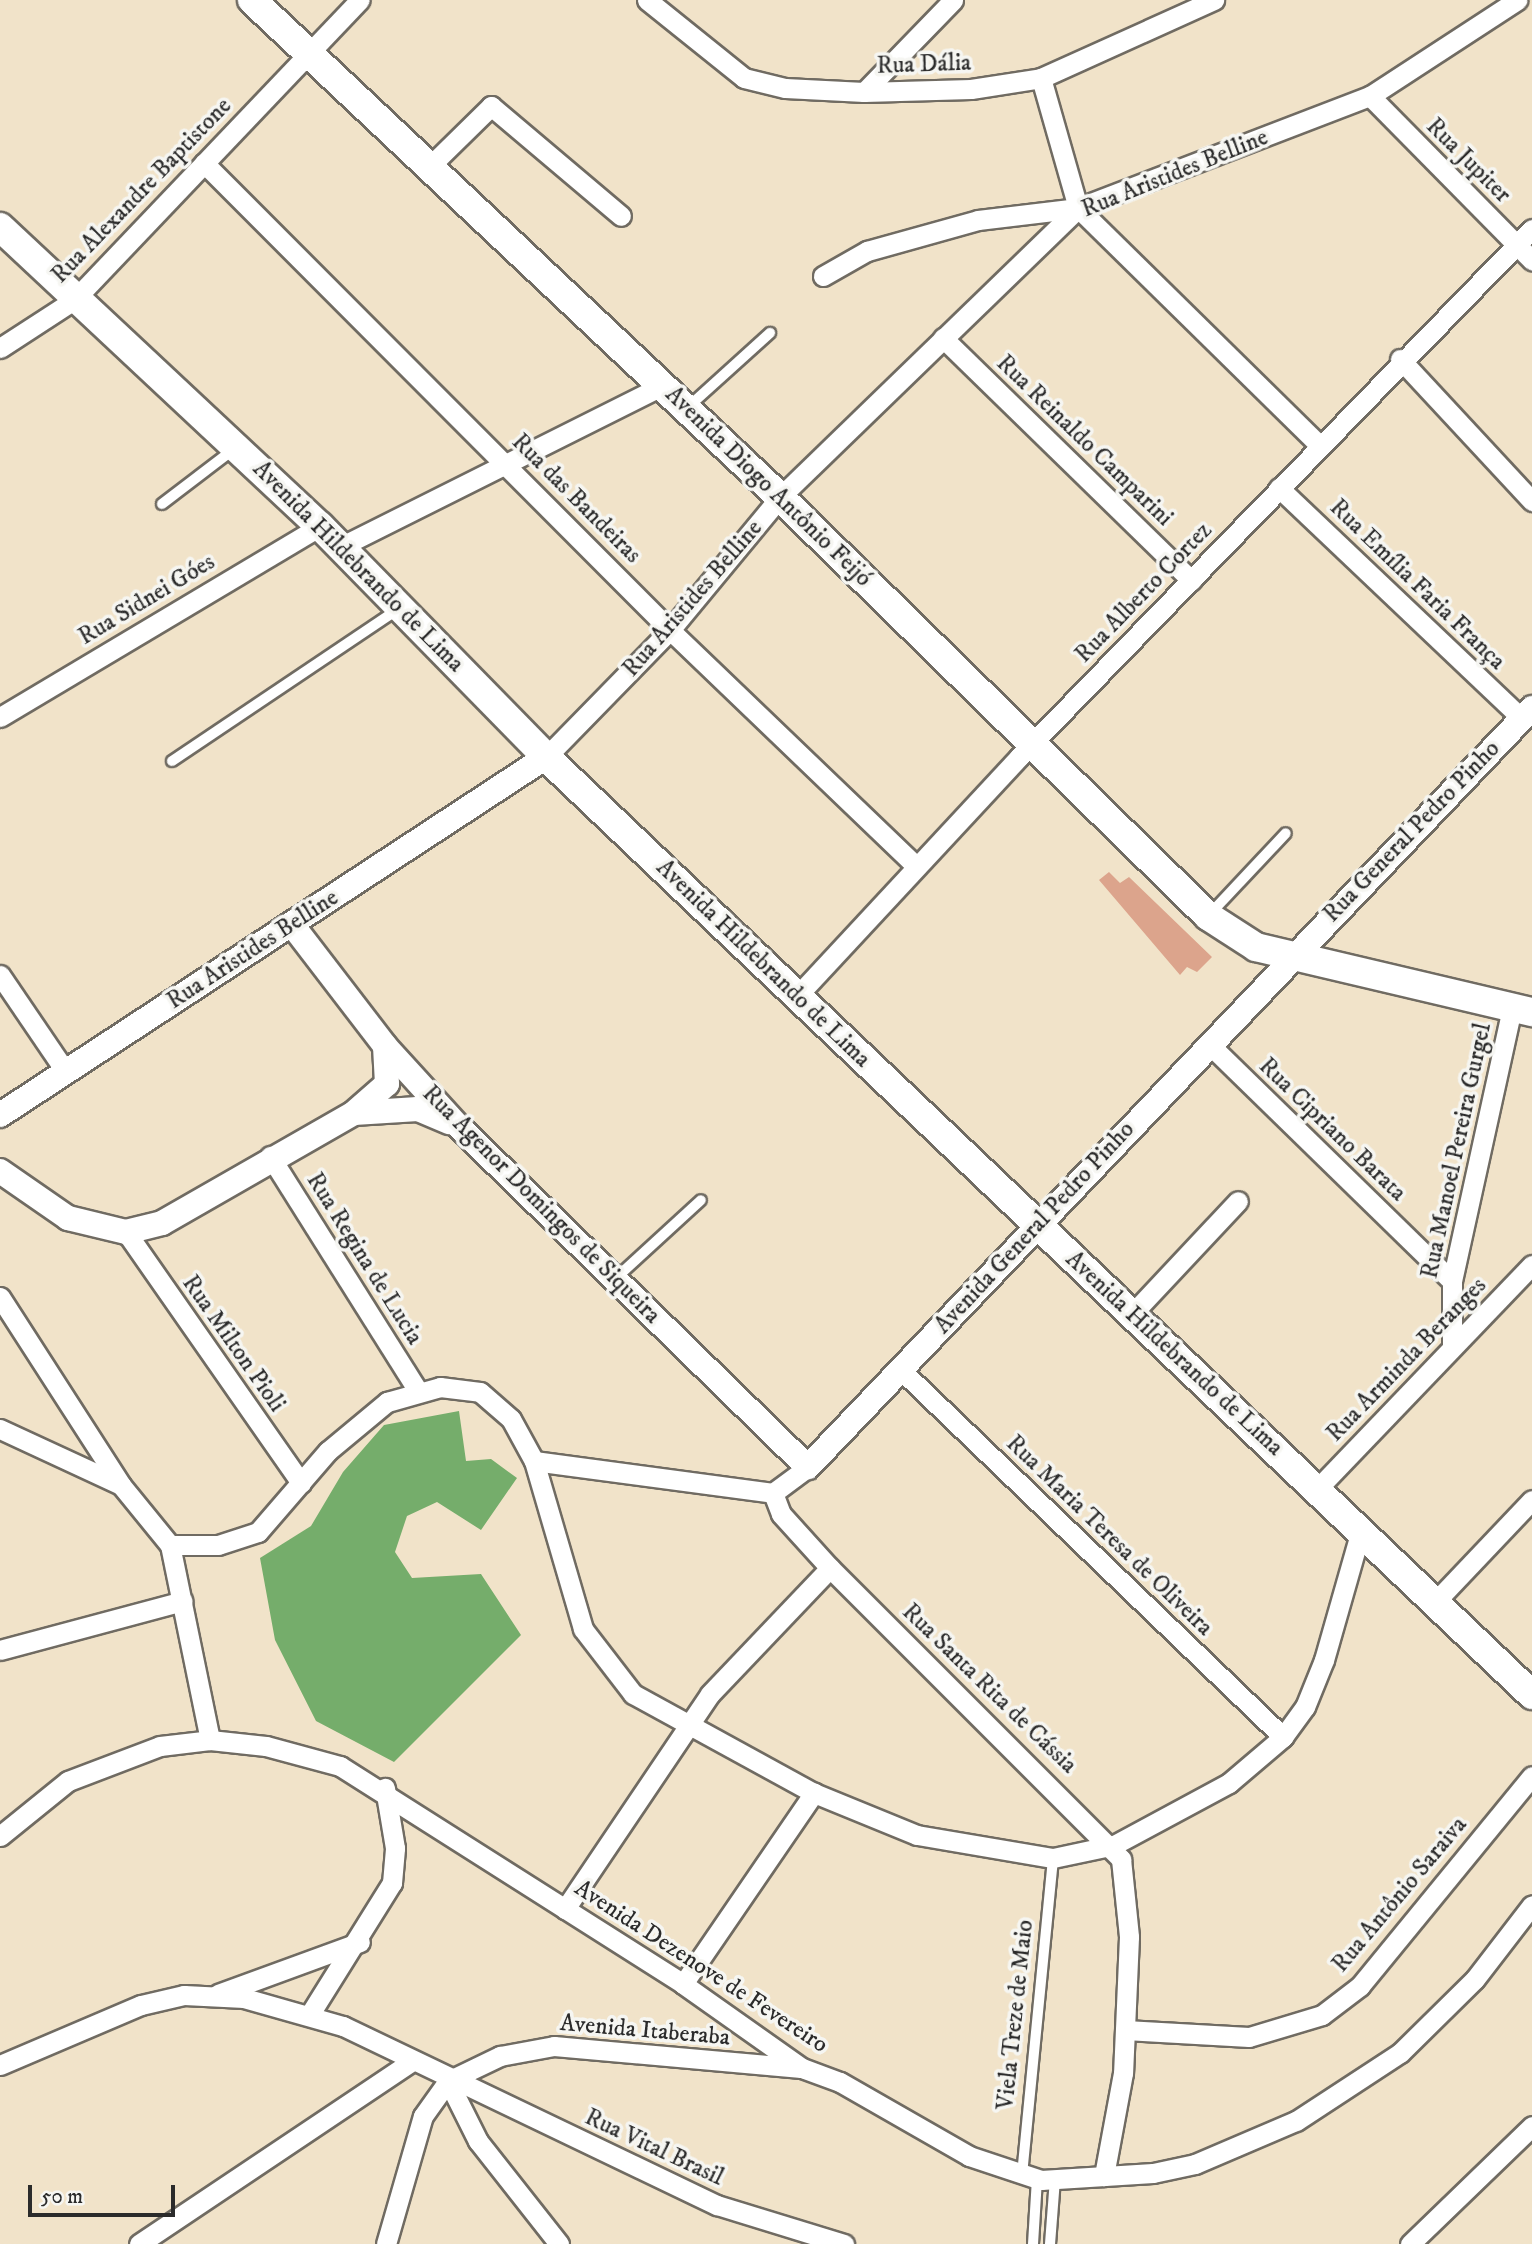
<!DOCTYPE html>
<meta charset="utf-8">
<style>
body{margin:0}
#map{position:relative;width:1532px;height:2244px;overflow:hidden;background:#f1e3c9;font-family:"IM FELL DW Pica",serif}
div>[style]{position:absolute}
.forest>*{inset:0;background:#75ad6b}
.building>*{inset:0;background:#dca48c}
.roads{filter:drop-shadow(2px 0 #706b62) drop-shadow(-2px 0 #706b62) drop-shadow(0 2px #706b62) drop-shadow(0 -2px #706b62)}
.service>*{height:10px;margin:-5px;padding:0 5px;transform-origin:5px;border-radius:5px;background:#fff}
.minor>*{height:19px;margin:-9.5px;padding:0 9.5px;transform-origin:9.5px;border-radius:9.5px;background:#fff}
.tertiary>*{height:24px;margin:-12px;padding:0 12px;transform-origin:12px;border-radius:12px;background:#fff}
.secondary>*{height:28px;margin:-14px;padding:0 14px;transform-origin:14px;border-radius:14px;background:#fff}
span{translate:-50% -50%;white-space:nowrap;text-align:center;line-height:1.15;-webkit-text-stroke:7px #f6f6f2;paint-order:stroke}
.street-label{font-size:24px;color:#2b2b2b}
.scale{position:absolute;left:28px;top:2185px;width:147px;height:32px;box-sizing:border-box;border:4px solid #2b2b2b;border-top:0;padding-left:9px;font-size:21px;line-height:24px;white-space:nowrap;color:#2b2b2b;-webkit-text-stroke:5px #f6f6f2;paint-order:stroke}
</style>
<div id="map">
<div class="forest">
<div style="clip-path:polygon(459px 1411px,466px 1461px,491px 1459px,517px 1478px,481px 1530px,437px 1502px,407px 1516px,395px 1552px,412px 1578px,481px 1574px,521px 1635px,394px 1762px,316px 1721px,275px 1640px,260px 1558px,311px 1526px,343px 1472px,384px 1425px)"></div>
</div>
<div class="building">
<div style="clip-path:polygon(1109px 872px,1120px 883px,1129px 877px,1212px 957px,1197px 972px,1187px 967px,1180px 975px,1099px 880px)"></div>
</div>
<div class="roads">
<div class="service">
<div style="left:687px;top:408px;width:112px;rotate:-42.1deg"></div>
<div style="left:162px;top:504px;width:91px;rotate:-37.4deg"></div>
<div style="left:172px;top:761px;width:271px;rotate:-33.9deg"></div>
<div style="left:1209px;top:915px;width:112px;rotate:-46.8deg"></div>
<div style="left:616px;top:1278px;width:115px;rotate:-42.5deg"></div>
<div style="left:1022px;top:2175px;width:319px;rotate:-84.4deg"></div>
<div style="left:1033px;top:2244px;width:65px;rotate:-86.5deg"></div>
<div style="left:1050px;top:2244px;width:65px;rotate:-85.6deg"></div>
</div>
<div class="minor">
<div style="left:647px;top:0;width:124px;rotate:38.8deg"></div>
<div style="left:744px;top:78px;width:42px;rotate:13.7deg"></div>
<div style="left:785px;top:88px;width:79px;rotate:2.9deg"></div>
<div style="left:864px;top:92px;width:107px;rotate:-1.6deg"></div>
<div style="left:971px;top:89px;width:71px;rotate:-8.9deg"></div>
<div style="left:1041px;top:78px;width:190px;rotate:-24.3deg"></div>
<div style="left:1041px;top:78px;width:135px;rotate:74.1deg"></div>
<div style="left:1078px;top:208px;width:338px;rotate:44.5deg"></div>
<div style="left:864px;top:92px;width:128px;rotate:-45.9deg"></div>
<div style="left:1370px;top:96px;width:231px;rotate:45.4deg"></div>
<div style="left:204px;top:163px;width:660px;rotate:45.06deg"></div>
<div style="left:670px;top:630px;width:341px;rotate:43.8deg"></div>
<div style="left:427px;top:169px;width:90px;rotate:-44.5deg"></div>
<div style="left:491px;top:106px;width:170px;rotate:40.2deg"></div>
<div style="left:823px;top:276px;width:51px;rotate:-29.6deg"></div>
<div style="left:867px;top:251px;width:115px;rotate:-15.6deg"></div>
<div style="left:978px;top:220px;width:101px;rotate:-6.8deg"></div>
<div style="left:943px;top:338px;width:347px;rotate:44.3deg"></div>
<div style="left:0;top:348px;width:88px;rotate:-33deg"></div>
<div style="left:74px;top:300px;width:414px;rotate:-46.4deg"></div>
<div style="left:1400px;top:359px;width:194px;rotate:47.1deg"></div>
<div style="left:1279px;top:488px;width:335px;rotate:43.5deg"></div>
<div style="left:340px;top:547px;width:359px;rotate:-26.6deg"></div>
<div style="left:0;top:717px;width:373px;rotate:-30.8deg"></div>
<div style="left:546px;top:757px;width:177px;rotate:-45.7deg"></div>
<div style="left:670px;top:630px;width:173px;rotate:-50.4deg"></div>
<div style="left:780px;top:497px;width:415px;rotate:-44.1deg"></div>
<div style="left:1078px;top:208px;width:313px;rotate:-21deg"></div>
<div style="left:1370px;top:96px;width:176px;rotate:-33.1deg"></div>
<div style="left:0;top:975px;width:117px;rotate:55.8deg"></div>
<div style="left:797px;top:996px;width:326px;rotate:-47.1deg"></div>
<div style="left:1019px;top:757px;width:736px;rotate:-45.83deg"></div>
<div style="left:1209px;top:1044px;width:339px;rotate:44.3deg"></div>
<div style="left:270px;top:1156px;width:275px;rotate:57.8deg"></div>
<div style="left:126px;top:1232px;width:306px;rotate:55.1deg"></div>
<div style="left:0;top:1297px;width:224px;rotate:57.2deg"></div>
<div style="left:1131px;top:1315px;width:156px;rotate:-46.8deg"></div>
<div style="left:1452px;top:1346px;width:65px;rotate:-90deg"></div>
<div style="left:1452px;top:1281px;width:280px;rotate:-77.6deg"></div>
<div style="left:901px;top:1370px;width:530px;rotate:43.85deg"></div>
<div style="left:0;top:1429px;width:133px;rotate:24.8deg"></div>
<div style="left:121px;top:1485px;width:77px;rotate:50.8deg"></div>
<div style="left:170px;top:1545px;width:48px"></div>
<div style="left:218px;top:1545px;width:42px;rotate:-18deg"></div>
<div style="left:258px;top:1532px;width:107px;rotate:-49.2deg"></div>
<div style="left:328px;top:1451px;width:77px;rotate:-39.7deg"></div>
<div style="left:387px;top:1402px;width:55px;rotate:-15.8deg"></div>
<div style="left:440px;top:1387px;width:40px;rotate:7.1deg"></div>
<div style="left:480px;top:1392px;width:41px;rotate:41.1deg"></div>
<div style="left:511px;top:1419px;width:48px;rotate:61.3deg"></div>
<div style="left:534px;top:1461px;width:175px;rotate:73.7deg"></div>
<div style="left:583px;top:1629px;width:82px;rotate:52.4deg"></div>
<div style="left:633px;top:1694px;width:206px;rotate:28.7deg"></div>
<div style="left:814px;top:1793px;width:111px;rotate:22.2deg"></div>
<div style="left:917px;top:1835px;width:138px;rotate:9.6deg"></div>
<div style="left:1053px;top:1858px;width:62px;rotate:-12deg"></div>
<div style="left:1114px;top:1845px;width:131px;rotate:-28.3deg"></div>
<div style="left:1229px;top:1783px;width:71px;rotate:-40.4deg"></div>
<div style="left:1283px;top:1737px;width:37px;rotate:-54deg"></div>
<div style="left:1305px;top:1707px;width:51px;rotate:-68deg"></div>
<div style="left:1324px;top:1660px;width:135px;rotate:-74.1deg"></div>
<div style="left:534px;top:1461px;width:241px;rotate:7.6deg"></div>
<div style="left:1318px;top:1488px;width:309px;rotate:-46.2deg"></div>
<div style="left:773px;top:1493px;width:22px;rotate:69deg"></div>
<div style="left:781px;top:1514px;width:73px;rotate:47.8deg"></div>
<div style="left:830px;top:1568px;width:412px;rotate:45deg"></div>
<div style="left:1121px;top:1859px;width:78px;rotate:84.1deg"></div>
<div style="left:1129px;top:1937px;width:136px;rotate:92.5deg"></div>
<div style="left:1123px;top:2073px;width:105px;rotate:100.5deg"></div>
<div style="left:773px;top:1493px;width:44px;rotate:-36.6deg"></div>
<div style="left:170px;top:1545px;width:199px;rotate:78.4deg"></div>
<div style="left:1436px;top:1601px;width:139px;rotate:-46.5deg"></div>
<div style="left:0;top:1650px;width:189px;rotate:-15deg"></div>
<div style="left:0;top:1836px;width:87px;rotate:-39deg"></div>
<div style="left:68px;top:1781px;width:98px;rotate:-20.8deg"></div>
<div style="left:160px;top:1746px;width:50px;rotate:-6.8deg"></div>
<div style="left:210px;top:1740px;width:56px;rotate:6.1deg"></div>
<div style="left:266px;top:1746px;width:77px;rotate:15.1deg"></div>
<div style="left:340px;top:1766px;width:406px;rotate:32.4deg"></div>
<div style="left:683px;top:1984px;width:146px;rotate:35.2deg"></div>
<div style="left:802px;top:2068px;width:40px;rotate:20.2deg"></div>
<div style="left:840px;top:2082px;width:149px;rotate:29.8deg"></div>
<div style="left:969px;top:2156px;width:76px;rotate:18.4deg"></div>
<div style="left:1041px;top:2180px;width:112px;rotate:-3.6deg"></div>
<div style="left:1153px;top:2173px;width:43px;rotate:-12.1deg"></div>
<div style="left:1195px;top:2164px;width:110px;rotate:-23.1deg"></div>
<div style="left:1296px;top:2121px;width:124px;rotate:-33.2deg"></div>
<div style="left:1400px;top:2053px;width:105px;rotate:-44.6deg"></div>
<div style="left:1475px;top:1979px;width:93px;rotate:-52.4deg"></div>
<div style="left:565px;top:1909px;width:259px;rotate:-56deg"></div>
<div style="left:710px;top:1694px;width:174px;rotate:-46.4deg"></div>
<div style="left:683px;top:1984px;width:232px;rotate:-55.6deg"></div>
<div style="left:218px;top:1994px;width:151px;rotate:-20.1deg"></div>
<div style="left:310px;top:2014px;width:155px;rotate:-58deg"></div>
<div style="left:392px;top:1883px;width:35px;rotate:-85deg"></div>
<div style="left:395px;top:1848px;width:61px;rotate:-99.5deg"></div>
<div style="left:1125px;top:2030px;width:124px;rotate:3.2deg"></div>
<div style="left:1249px;top:2037px;width:76px;rotate:-16.8deg"></div>
<div style="left:1322px;top:2015px;width:48px;rotate:-37.3deg"></div>
<div style="left:1360px;top:1986px;width:271px;rotate:-50.7deg"></div>
<div style="left:0;top:2065px;width:153px;rotate:-23.1deg"></div>
<div style="left:141px;top:2005px;width:44px;rotate:-13.1deg"></div>
<div style="left:184px;top:1995px;width:60px;rotate:2.9deg"></div>
<div style="left:244px;top:1998px;width:103px;rotate:15.8deg"></div>
<div style="left:343px;top:2026px;width:415px;rotate:25.6deg"></div>
<div style="left:717px;top:2205px;width:133px;rotate:17.1deg"></div>
<div style="left:448px;top:2081px;width:67px;rotate:63.4deg"></div>
<div style="left:478px;top:2141px;width:131px;rotate:51.8deg"></div>
<div style="left:139px;top:2244px;width:329px;rotate:-33.8deg"></div>
<div style="left:386px;top:2244px;width:133px;rotate:-73.9deg"></div>
<div style="left:423px;top:2116px;width:43px;rotate:-54.5deg"></div>
<div style="left:448px;top:2081px;width:58px;rotate:-25.7deg"></div>
<div style="left:500px;top:2056px;width:55px;rotate:-10.5deg"></div>
<div style="left:554px;top:2046px;width:248px;rotate:5.1deg"></div>
<div style="left:1410px;top:2244px;width:170px;rotate:-44deg"></div>
</div>
<div class="tertiary">
<div style="left:293px;top:926px;width:151px;rotate:52.5deg"></div>
<div style="left:385px;top:1046px;width:105px;rotate:47.7deg"></div>
<div style="left:456px;top:1124px;width:491px;rotate:44.3deg"></div>
<div style="left:808px;top:1467px;width:1049px;rotate:-46.35deg"></div>
<div style="left:356px;top:1111px;width:41px;rotate:-41.1deg"></div>
<div style="left:387px;top:1084px;width:38px;rotate:-93deg"></div>
<div style="left:0;top:1115px;width:653px;rotate:-33.25deg"></div>
<div style="left:0;top:1171px;width:83px;rotate:34.7deg"></div>
<div style="left:68px;top:1218px;width:60px;rotate:13.6deg"></div>
<div style="left:126px;top:1232px;width:37px;rotate:-14deg"></div>
<div style="left:162px;top:1223px;width:221px;rotate:-29.8deg"></div>
<div style="left:354px;top:1113px;width:64px;rotate:-3.6deg"></div>
<div style="left:418px;top:1109px;width:34px;rotate:23deg"></div>
</div>
<div class="secondary">
<div style="left:252px;top:0;width:725px;rotate:43.27deg"></div>
<div style="left:780px;top:497px;width:599px;rotate:44.39deg"></div>
<div style="left:1208px;top:916px;width:57px;rotate:32.9deg"></div>
<div style="left:1256px;top:947px;width:284px;rotate:13.3deg"></div>
<div style="left:0;top:227px;width:438px;rotate:43.1deg"></div>
<div style="left:320px;top:526px;width:323px;rotate:45.6deg"></div>
<div style="left:546px;top:757px;width:1361px;rotate:43.57deg"></div>
</div>
</div>
<div class="street-label">
<span style="left:924px;top:65px;rotate:-2deg">Rua Dália</span>
<span style="left:1468px;top:161px;rotate:45deg">Rua Jupiter</span>
<span style="left:1175px;top:174px;rotate:-22deg">Rua Aristides Belline</span>
<span style="left:142px;top:191px;rotate:-46deg">Rua Alexandre Baptistone</span>
<span style="left:1084px;top:441px;rotate:44deg">Rua Reinaldo Camparini</span>
<span style="left:768px;top:487px;rotate:44deg">Avenida Diogo Antônio Feijó</span>
<span style="left:576px;top:499px;rotate:45deg">Rua das Bandeiras</span>
<span style="left:358px;top:567px;rotate:45deg">Avenida Hildebrando de Lima</span>
<span style="left:1417px;top:585px;rotate:44deg">Rua Emília Faria França</span>
<span style="left:1144px;top:593px;rotate:-46deg">Rua Alberto Cortez</span>
<span style="left:693px;top:599px;rotate:-49deg">Rua Aristides Belline</span>
<span style="left:147px;top:600px;rotate:-31deg">Rua Sidnei Góes</span>
<span style="left:1412px;top:832px;rotate:-46deg">Rua General Pedro Pinho</span>
<span style="left:253px;top:950px;rotate:-33deg">Rua Aristides Belline</span>
<span style="left:763px;top:964px;rotate:44deg">Avenida Hildebrando de Lima</span>
<span style="left:1332px;top:1130px;rotate:44deg">Rua Cipriano Barata</span>
<span style="left:1457px;top:1151px;rotate:-78deg">Rua Manoel Pereira Gurgel</span>
<span style="left:541px;top:1205px;rotate:45deg">Rua Agenor Domingos de Siqueira</span>
<span style="left:1035px;top:1228px;rotate:-47deg">Avenida General Pedro Pinho</span>
<span style="left:364px;top:1259px;rotate:58deg">Rua Regina de Lucia</span>
<span style="left:233px;top:1344px;rotate:55deg">Rua Milton Pioli</span>
<span style="left:1174px;top:1354px;rotate:43deg">Avenida Hildebrando de Lima</span>
<span style="left:1407px;top:1360px;rotate:-46deg">Rua Arminda Beranges</span>
<span style="left:1109px;top:1536px;rotate:44deg">Rua Maria Teresa de Oliveira</span>
<span style="left:989px;top:1689px;rotate:44deg">Rua Santa Rita de Cássia</span>
<span style="left:1400px;top:1895px;rotate:-50deg">Rua Antônio Saraiva</span>
<span style="left:701px;top:1967px;rotate:33deg">Avenida Dezenove de Fevereiro</span>
<span style="left:1016px;top:2015px;rotate:-84deg">Viela Treze de Maio</span>
<span style="left:645px;top:2031px;rotate:5deg">Avenida Itaberaba</span>
<span style="left:654px;top:2148px;rotate:25deg">Rua Vital Brasil</span>
</div>
<div class="scale">50 m</div>
</div>
